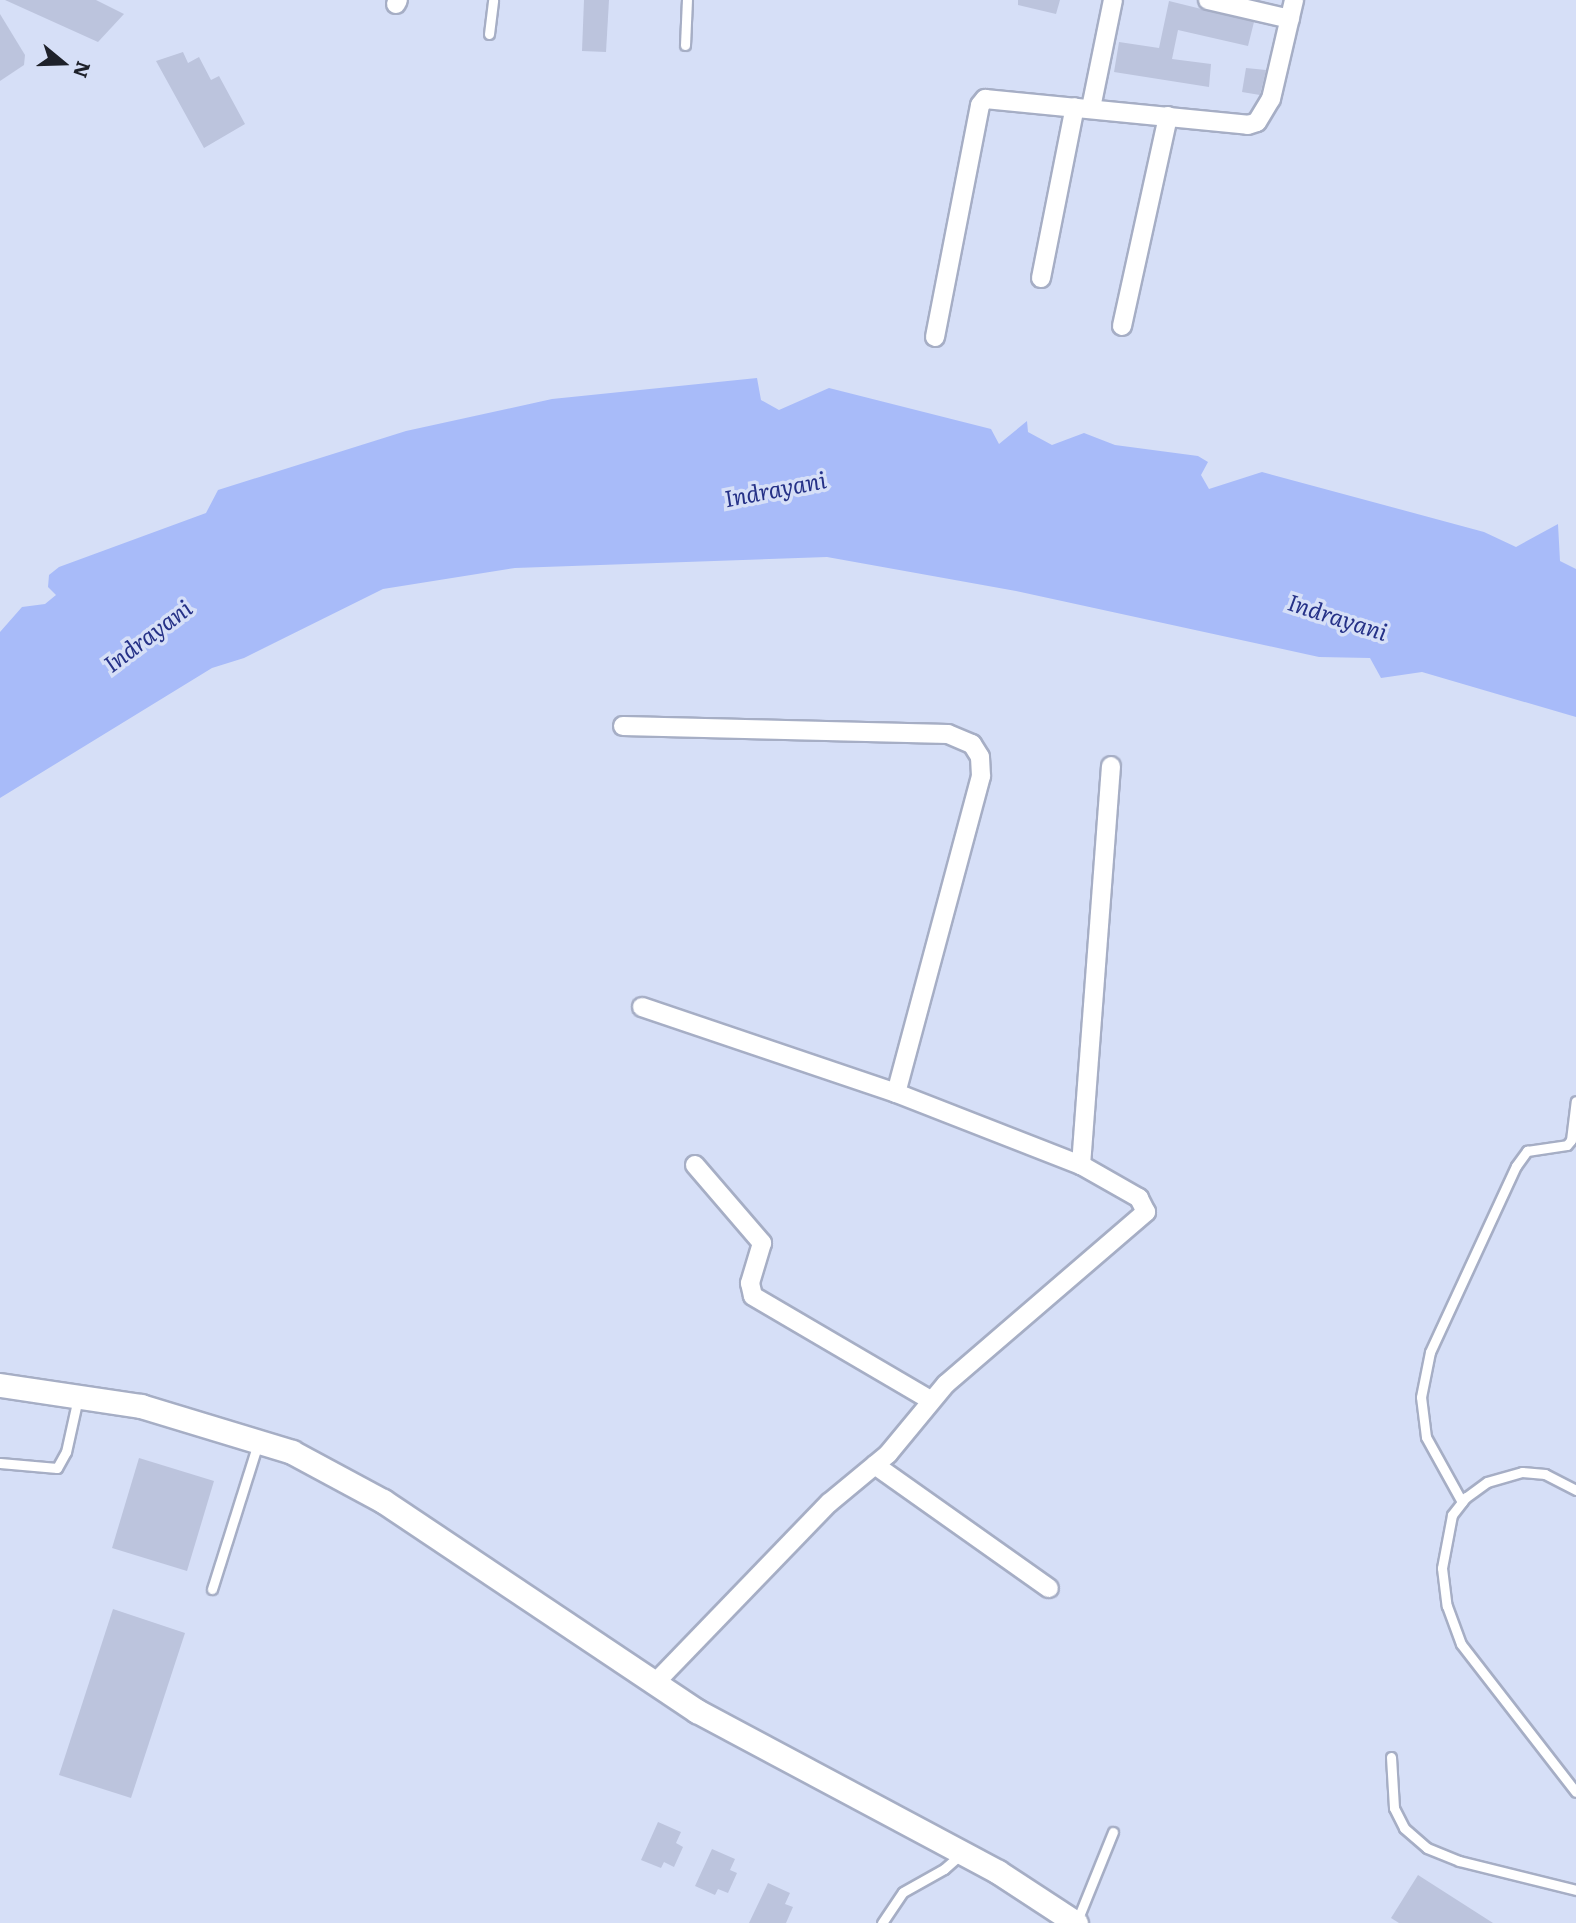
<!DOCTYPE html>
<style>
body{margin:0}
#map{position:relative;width:1576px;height:1923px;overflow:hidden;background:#d6dff7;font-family:Literata,serif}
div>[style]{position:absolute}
.water>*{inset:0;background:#a8bbf9}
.building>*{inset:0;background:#bcc4dd}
.roads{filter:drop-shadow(2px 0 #a6aec5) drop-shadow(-2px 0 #a6aec5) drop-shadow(0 2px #a6aec5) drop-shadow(0 -2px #a6aec5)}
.service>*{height:9px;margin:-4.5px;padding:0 4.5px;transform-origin:4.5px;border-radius:4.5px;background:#fff}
.minor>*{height:18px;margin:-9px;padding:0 9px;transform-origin:9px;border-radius:9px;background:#fff}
.tertiary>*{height:23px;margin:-11.5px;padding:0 11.5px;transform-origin:11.5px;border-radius:11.5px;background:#fff}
span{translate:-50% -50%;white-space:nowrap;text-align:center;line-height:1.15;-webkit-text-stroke:7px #d6dff7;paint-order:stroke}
.water-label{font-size:23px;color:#253187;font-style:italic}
.north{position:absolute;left:28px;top:28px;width:70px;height:70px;-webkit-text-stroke:5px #d6dff7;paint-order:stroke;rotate:109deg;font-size:19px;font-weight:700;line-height:28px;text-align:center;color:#1e212a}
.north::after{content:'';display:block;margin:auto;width:24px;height:32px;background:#1e212a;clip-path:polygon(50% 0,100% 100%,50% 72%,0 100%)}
</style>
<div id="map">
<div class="water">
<div style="clip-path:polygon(757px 378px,761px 400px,779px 410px,829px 388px,991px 429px,999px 444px,1027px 421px,1028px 432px,1052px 445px,1084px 433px,1115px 445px,1198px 456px,1208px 462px,1201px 475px,1209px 489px,1262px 472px,1484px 532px,1516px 547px,1558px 524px,1560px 561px,1576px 569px,1576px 717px,1422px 672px,1381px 678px,1370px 658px,1319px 657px,1016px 591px,827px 557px,515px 568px,383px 589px,244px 658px,212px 668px,0 798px,0 632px,22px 607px,45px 604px,56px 595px,48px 587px,49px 575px,59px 567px,206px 513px,218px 490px,406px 431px,552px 399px)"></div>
</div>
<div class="building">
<div style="clip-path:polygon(5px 0,96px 0,124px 14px,98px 42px)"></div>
<div style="clip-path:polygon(584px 0,609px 0,606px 52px,582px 51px)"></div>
<div style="clip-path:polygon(1018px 0,1060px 0,1056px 14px,1018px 5px)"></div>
<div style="clip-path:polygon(1169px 1px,1254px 22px,1248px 46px,1178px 30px,1172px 59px,1211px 64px,1209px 87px,1114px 72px,1119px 42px,1159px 48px)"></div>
<div style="clip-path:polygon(0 14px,25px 55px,24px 65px,0 81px)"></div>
<div style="clip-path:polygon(183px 52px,188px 63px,199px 57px,211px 80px,219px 76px,245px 124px,204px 148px,156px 61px)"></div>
<div style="clip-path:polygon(1246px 68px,1266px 70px,1260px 95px,1242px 92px)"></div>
<div style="clip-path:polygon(139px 1458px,214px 1481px,187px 1571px,112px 1548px)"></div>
<div style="clip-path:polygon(113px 1609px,185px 1633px,131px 1798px,59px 1775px)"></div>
<div style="clip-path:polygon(658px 1822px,681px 1832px,676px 1843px,683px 1847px,674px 1867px,664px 1862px,661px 1868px,641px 1860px)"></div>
<div style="clip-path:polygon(712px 1849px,735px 1859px,730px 1870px,737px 1873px,728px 1893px,718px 1889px,715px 1895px,695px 1886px)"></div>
<div style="clip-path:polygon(1418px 1875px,1493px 1923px,1399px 1923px,1391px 1918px)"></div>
<div style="clip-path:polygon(768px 1883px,790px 1893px,785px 1904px,793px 1907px,786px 1923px,749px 1923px)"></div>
</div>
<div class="roads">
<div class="service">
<div style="left:489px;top:34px;width:34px;rotate:-83deg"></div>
<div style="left:685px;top:45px;width:45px;rotate:-87.5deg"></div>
<div style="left:0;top:1463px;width:57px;rotate:5deg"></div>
<div style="left:57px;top:1468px;width:18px;rotate:-61deg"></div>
<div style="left:66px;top:1452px;width:55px;rotate:-77.5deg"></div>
<div style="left:1576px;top:1490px;width:35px;rotate:-153deg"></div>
<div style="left:1545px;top:1474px;width:23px;rotate:-175deg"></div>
<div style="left:1522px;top:1472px;width:36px;rotate:164deg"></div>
<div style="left:1487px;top:1482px;width:26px;rotate:144deg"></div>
<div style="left:1466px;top:1497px;width:23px;rotate:128deg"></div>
<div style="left:1452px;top:1515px;width:54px;rotate:100.7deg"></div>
<div style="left:1442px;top:1568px;width:38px;rotate:83deg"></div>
<div style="left:1447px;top:1606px;width:40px;rotate:69.8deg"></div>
<div style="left:1461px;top:1644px;width:187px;rotate:52.2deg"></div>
<div style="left:1462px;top:1502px;width:74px;rotate:-119deg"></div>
<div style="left:1426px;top:1437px;width:40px;rotate:-97.1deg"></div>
<div style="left:1421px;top:1397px;width:46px;rotate:-78.7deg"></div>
<div style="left:1430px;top:1352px;width:205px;rotate:-65.2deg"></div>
<div style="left:1516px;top:1166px;width:19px;rotate:-54deg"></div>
<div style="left:1527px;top:1151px;width:40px;rotate:-8.5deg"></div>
<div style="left:1567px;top:1145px;width:6px;rotate:-51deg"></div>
<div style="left:1571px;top:1140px;width:39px;rotate:-83deg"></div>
<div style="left:212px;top:1589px;width:153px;rotate:-72.5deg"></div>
<div style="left:1391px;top:1757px;width:51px;rotate:86.6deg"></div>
<div style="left:1394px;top:1808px;width:22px;rotate:63deg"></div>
<div style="left:1404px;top:1828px;width:30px;rotate:41deg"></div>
<div style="left:1427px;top:1848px;width:35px;rotate:22deg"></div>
<div style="left:1459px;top:1861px;width:121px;rotate:13.9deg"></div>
<div style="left:1077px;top:1921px;width:96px;rotate:-68deg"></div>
<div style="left:882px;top:1923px;width:37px;rotate:-56deg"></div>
<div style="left:903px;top:1892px;width:47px;rotate:-29.3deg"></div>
<div style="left:944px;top:1869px;width:21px;rotate:-41deg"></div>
</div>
<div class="minor">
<div style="left:1208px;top:0;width:84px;rotate:13deg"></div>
<div style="left:396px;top:4px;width:4px;rotate:-63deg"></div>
<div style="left:1091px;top:108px;width:110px;rotate:-78.5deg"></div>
<div style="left:1041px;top:278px;width:174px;rotate:-78.8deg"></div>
<div style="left:1122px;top:326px;width:215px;rotate:-77.6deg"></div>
<div style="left:935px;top:337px;width:236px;rotate:-79deg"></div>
<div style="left:980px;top:105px;width:8px;rotate:-50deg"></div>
<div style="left:985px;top:99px;width:264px;rotate:5.6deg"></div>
<div style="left:1248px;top:125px;width:9px;rotate:-18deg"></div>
<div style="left:1257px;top:122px;width:27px;rotate:-59deg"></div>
<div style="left:1271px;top:99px;width:102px;rotate:-76.9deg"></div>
<div style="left:623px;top:726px;width:325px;rotate:1.4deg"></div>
<div style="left:948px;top:734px;width:26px;rotate:23deg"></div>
<div style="left:972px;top:744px;width:15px;rotate:58deg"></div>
<div style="left:980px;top:757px;width:19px;rotate:87deg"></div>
<div style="left:981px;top:776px;width:328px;rotate:105deg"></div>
<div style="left:642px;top:1007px;width:268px;rotate:18.7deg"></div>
<div style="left:896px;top:1093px;width:199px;rotate:21.3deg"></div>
<div style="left:695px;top:1165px;width:103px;rotate:49.3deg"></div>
<div style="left:762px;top:1243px;width:42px;rotate:106.7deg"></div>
<div style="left:750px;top:1283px;width:13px;rotate:77deg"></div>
<div style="left:753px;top:1296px;width:205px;rotate:30.4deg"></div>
<div style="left:875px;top:1465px;width:213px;rotate:35.3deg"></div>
<div style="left:654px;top:1684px;width:252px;rotate:-46deg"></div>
<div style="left:829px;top:1503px;width:77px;rotate:-39.7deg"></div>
<div style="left:888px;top:1454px;width:91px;rotate:-50.4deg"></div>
<div style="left:946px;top:1384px;width:264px;rotate:-40.7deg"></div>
<div style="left:1146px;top:1212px;width:16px;rotate:-117deg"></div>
<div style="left:1139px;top:1198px;width:67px;rotate:-150.4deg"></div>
<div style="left:1081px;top:1165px;width:400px;rotate:-85.7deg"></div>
</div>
<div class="tertiary">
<div style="left:0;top:1385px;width:143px;rotate:8.5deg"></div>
<div style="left:141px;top:1406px;width:158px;rotate:16.9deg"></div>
<div style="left:292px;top:1452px;width:103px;rotate:28.3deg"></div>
<div style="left:383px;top:1501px;width:378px;rotate:33.8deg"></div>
<div style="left:697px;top:1711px;width:341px;rotate:28.1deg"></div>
<div style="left:998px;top:1872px;width:93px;rotate:33.2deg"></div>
</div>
</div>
<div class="water-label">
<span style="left:775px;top:488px;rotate:-11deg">Indrayani</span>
<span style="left:1338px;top:616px;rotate:18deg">Indrayani</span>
<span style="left:147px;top:635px;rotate:-37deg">Indrayani</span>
</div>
<div class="north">N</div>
</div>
